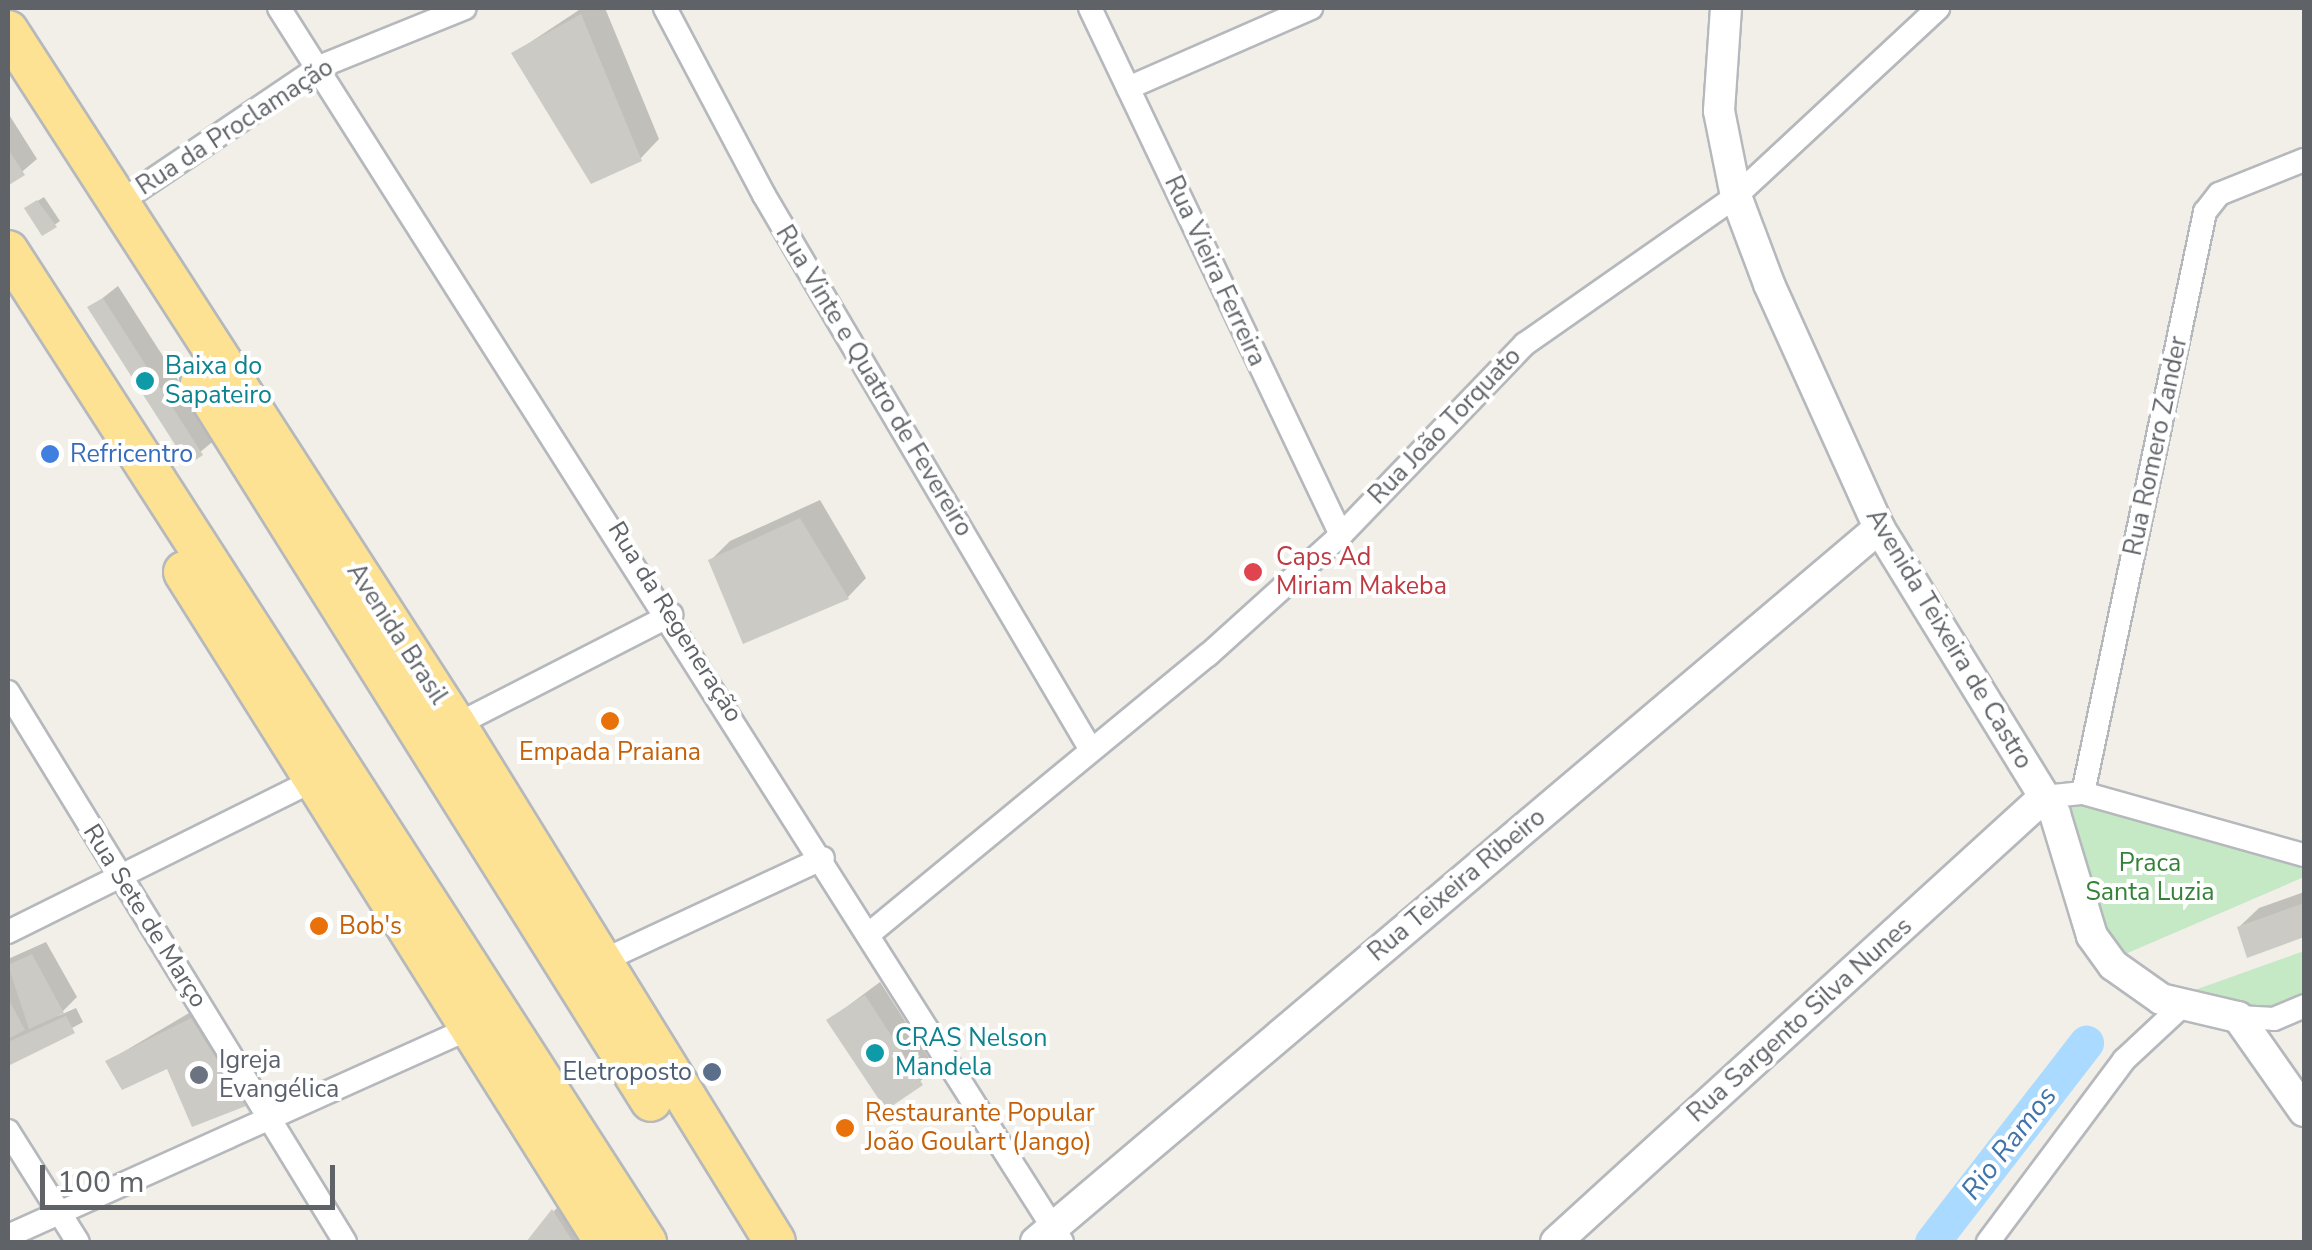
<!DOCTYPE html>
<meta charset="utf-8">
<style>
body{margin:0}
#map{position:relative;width:2312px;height:1250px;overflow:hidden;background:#f1efe8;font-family:"Nunito Sans",sans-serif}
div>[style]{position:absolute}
.green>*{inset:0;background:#c5e8c5}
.shadow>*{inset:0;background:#0003}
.river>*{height:35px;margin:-17.5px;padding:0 17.5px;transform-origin:17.5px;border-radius:17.5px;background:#aadaff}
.building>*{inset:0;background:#cccac5}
.roads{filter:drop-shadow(2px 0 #b5b8bc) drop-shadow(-2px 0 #b5b8bc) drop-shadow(0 2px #b5b8bc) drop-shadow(0 -2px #b5b8bc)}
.street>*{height:22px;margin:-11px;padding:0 11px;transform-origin:11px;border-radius:11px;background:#fff}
.secondary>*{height:30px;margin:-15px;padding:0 15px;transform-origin:15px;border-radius:15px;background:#fff}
.highway>*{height:40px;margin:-20px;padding:0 20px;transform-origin:20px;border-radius:20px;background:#fde293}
.dots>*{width:28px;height:28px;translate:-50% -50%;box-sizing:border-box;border:5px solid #fff;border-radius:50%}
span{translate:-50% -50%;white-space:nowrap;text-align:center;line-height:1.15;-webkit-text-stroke:8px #fff;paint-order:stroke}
.street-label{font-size:25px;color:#5f6368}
.culture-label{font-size:25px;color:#0d838f}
.left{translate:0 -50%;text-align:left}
.shop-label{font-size:25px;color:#366cbe}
.health-label{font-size:25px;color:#be3a42}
.food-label{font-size:25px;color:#c56008}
.park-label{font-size:25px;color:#348238}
.worship-label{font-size:25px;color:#5b616d}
.service-label{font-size:25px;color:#4e5e75}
.right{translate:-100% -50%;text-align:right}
.water-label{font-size:28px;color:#4174aa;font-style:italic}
.frame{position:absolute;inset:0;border:10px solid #5f6368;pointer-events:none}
.scale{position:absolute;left:40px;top:1165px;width:295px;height:45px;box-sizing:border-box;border:5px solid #5f6368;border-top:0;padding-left:12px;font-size:30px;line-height:35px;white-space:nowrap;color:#5f6368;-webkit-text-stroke:8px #fff;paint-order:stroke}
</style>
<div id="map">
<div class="green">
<div style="clip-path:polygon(2059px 797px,2304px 852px,2304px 877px,2123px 955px,2094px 910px,2081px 840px)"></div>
<div style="clip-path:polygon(2304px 951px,2304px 999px,2261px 1013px,2192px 991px)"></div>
</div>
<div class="shadow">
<div style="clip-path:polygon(582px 8px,605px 8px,659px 139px,640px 159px,514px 53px)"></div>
<div style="clip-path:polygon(8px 113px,37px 159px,10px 182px,8px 177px)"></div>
<div style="clip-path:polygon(44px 197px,60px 221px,43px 233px,31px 205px)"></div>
<div style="clip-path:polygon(118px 286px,216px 439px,188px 462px,90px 308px)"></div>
<div style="clip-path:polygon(820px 500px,866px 578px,848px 597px,711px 560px,730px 541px)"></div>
<div style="clip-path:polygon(2304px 892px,2304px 935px,2249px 954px,2239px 927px,2259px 908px)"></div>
<div style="clip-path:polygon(46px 942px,77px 997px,58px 1016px,76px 1008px,83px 1022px,8px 1063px,8px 959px)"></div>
<div style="clip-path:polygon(880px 982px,936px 1069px,887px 1106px,829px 1020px)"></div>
<div style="clip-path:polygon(211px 1000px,263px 1084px,244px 1103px,193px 1124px,169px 1066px,108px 1061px)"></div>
<div style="clip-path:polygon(572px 1193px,603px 1242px,529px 1242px,554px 1211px)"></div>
</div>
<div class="river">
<div style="left:1932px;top:1242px;width:252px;rotate:-52.3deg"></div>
</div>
<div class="building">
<div style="clip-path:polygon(581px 14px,642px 161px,591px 184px,511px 53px)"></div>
<div style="clip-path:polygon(8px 149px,25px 175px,9px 185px,8px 182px)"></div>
<div style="clip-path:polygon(37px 200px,57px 227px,42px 236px,24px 208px)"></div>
<div style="clip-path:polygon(103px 298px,203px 455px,188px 465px,87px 307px)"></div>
<div style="clip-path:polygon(800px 518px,849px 599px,743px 644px,708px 560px)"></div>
<div style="clip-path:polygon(2304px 903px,2304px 937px,2247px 958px,2237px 927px)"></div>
<div style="clip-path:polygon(32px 954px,64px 1013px,29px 1029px,8px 965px)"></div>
<div style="clip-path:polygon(865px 995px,923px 1085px,886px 1110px,826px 1020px)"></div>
<div style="clip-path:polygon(8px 998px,25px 1030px,8px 1039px)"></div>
<div style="clip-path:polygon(66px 1016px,75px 1033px,8px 1066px,8px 1042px)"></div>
<div style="clip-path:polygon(191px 1018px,246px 1106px,192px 1127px,167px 1069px,122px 1090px,105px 1061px)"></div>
<div style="clip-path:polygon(552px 1209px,573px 1242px,526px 1242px)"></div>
</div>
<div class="roads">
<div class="street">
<div style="left:279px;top:8px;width:1461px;rotate:57.6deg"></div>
<div style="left:665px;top:8px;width:212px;rotate:62.1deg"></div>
<div style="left:764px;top:195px;width:644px;rotate:59.49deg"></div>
<div style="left:1090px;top:8px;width:584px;rotate:64.53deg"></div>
<div style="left:1128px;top:88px;width:200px;rotate:-23.6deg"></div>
<div style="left:117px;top:204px;width:244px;rotate:-34.1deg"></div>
<div style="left:319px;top:67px;width:157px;rotate:-22deg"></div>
<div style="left:8px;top:692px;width:645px;rotate:58.5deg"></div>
<div style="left:456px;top:725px;width:242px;rotate:-27.1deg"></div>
<div style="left:2083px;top:793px;width:594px;rotate:-78.14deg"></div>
<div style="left:2205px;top:212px;width:23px;rotate:-52deg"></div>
<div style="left:2219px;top:194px;width:92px;rotate:-21.8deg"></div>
<div style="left:2044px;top:797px;width:39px;rotate:-6deg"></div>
<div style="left:2083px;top:793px;width:230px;rotate:15.7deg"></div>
<div style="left:8px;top:932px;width:342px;rotate:-26.4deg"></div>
<div style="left:869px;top:934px;width:439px;rotate:-39.5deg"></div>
<div style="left:1208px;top:655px;width:179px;rotate:-42.1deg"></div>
<div style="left:1341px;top:535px;width:265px;rotate:-46.1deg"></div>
<div style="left:1525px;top:344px;width:258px;rotate:-35deg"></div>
<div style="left:1736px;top:196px;width:276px;rotate:-42.9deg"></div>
<div style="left:598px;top:963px;width:248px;rotate:-25deg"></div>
<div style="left:2238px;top:1017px;width:36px;rotate:3deg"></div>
<div style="left:2274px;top:1019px;width:33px;rotate:-23deg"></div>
<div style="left:8px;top:1131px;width:131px;rotate:57.8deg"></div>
<div style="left:8px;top:1236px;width:504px;rotate:-24.23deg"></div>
<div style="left:1988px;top:1242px;width:227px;rotate:-53.2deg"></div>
<div style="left:2124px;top:1060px;width:79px;rotate:-43deg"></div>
</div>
<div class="secondary">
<div style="left:1726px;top:8px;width:103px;rotate:93.9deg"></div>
<div style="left:1719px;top:111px;width:87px;rotate:78.7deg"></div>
<div style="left:1736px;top:196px;width:94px;rotate:69.4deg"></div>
<div style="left:1769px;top:284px;width:268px;rotate:65.7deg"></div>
<div style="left:1879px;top:528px;width:336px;rotate:58.4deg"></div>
<div style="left:2055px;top:814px;width:127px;rotate:73.1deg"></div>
<div style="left:2092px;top:936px;width:36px;rotate:54deg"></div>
<div style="left:2113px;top:965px;width:59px;rotate:35.3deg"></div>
<div style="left:2161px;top:999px;width:79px;rotate:13.2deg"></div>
<div style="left:2238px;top:1017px;width:115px;rotate:54.9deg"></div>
<div style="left:1036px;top:1242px;width:1105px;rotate:-40.26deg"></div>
<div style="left:1556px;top:1242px;width:660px;rotate:-42.36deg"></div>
</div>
<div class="highway">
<div style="left:8px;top:31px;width:826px;rotate:57.16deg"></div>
<div style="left:456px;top:725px;width:607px;rotate:58.32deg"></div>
<div style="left:8px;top:251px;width:1179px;rotate:57.23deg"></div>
<div style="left:201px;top:383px;width:847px;rotate:57.92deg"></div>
<div style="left:184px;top:572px;width:791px;rotate:57.86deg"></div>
</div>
</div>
<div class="dots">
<div style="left:145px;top:381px;background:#0f9aa8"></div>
<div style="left:50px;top:454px;background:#3f7fe0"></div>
<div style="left:1253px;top:572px;background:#e0444e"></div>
<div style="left:610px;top:721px;background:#e8710a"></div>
<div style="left:319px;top:926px;background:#e8710a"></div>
<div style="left:875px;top:1053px;background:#0f9aa8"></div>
<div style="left:712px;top:1072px;background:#5c6f8a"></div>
<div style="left:199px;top:1075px;background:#6b7280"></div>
<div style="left:845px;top:1128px;background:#e8710a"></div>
</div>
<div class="street-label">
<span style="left:235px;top:127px;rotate:-33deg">Rua da Proclamação</span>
<span style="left:1215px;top:271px;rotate:65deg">Rua Vieira Ferreira</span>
<span style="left:874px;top:381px;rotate:59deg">Rua Vinte e Quatro de Fevereiro</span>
<span style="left:1445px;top:426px;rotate:-46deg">Rua João Torquato</span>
<span style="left:2156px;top:446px;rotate:-78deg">Rua Romero Zander</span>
<span style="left:675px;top:622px;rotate:58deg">Rua da Regeneração</span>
<span style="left:397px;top:634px;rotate:57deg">Avenida Brasil</span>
<span style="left:1949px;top:639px;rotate:59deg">Avenida Teixeira de Castro</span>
<span style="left:1457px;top:885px;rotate:-40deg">Rua Teixeira Ribeiro</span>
<span style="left:145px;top:916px;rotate:58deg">Rua Sete de Março</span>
<span style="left:1800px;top:1020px;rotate:-42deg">Rua Sargento Silva Nunes</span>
</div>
<div class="culture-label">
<span class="left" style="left:165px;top:381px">Baixa do<br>Sapateiro</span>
<span class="left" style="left:895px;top:1053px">CRAS Nelson<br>Mandela</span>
</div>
<div class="shop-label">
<span class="left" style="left:70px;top:454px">Refricentro</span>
</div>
<div class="health-label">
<span class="left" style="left:1276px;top:572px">Caps Ad<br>Miriam Makeba</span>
</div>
<div class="food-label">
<span style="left:610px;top:752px">Empada Praiana</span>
<span class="left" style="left:339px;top:926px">Bob's</span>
<span class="left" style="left:865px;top:1128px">Restaurante Popular<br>João Goulart (Jango)</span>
</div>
<div class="park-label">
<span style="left:2150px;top:878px">Praca<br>Santa Luzia</span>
</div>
<div class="worship-label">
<span class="left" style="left:219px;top:1075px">Igreja<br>Evangélica</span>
</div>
<div class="service-label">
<span class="right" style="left:692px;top:1072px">Eletroposto</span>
</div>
<div class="water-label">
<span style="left:2009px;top:1143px;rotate:-52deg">Rio Ramos</span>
</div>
<div class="frame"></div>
<div class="scale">100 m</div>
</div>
